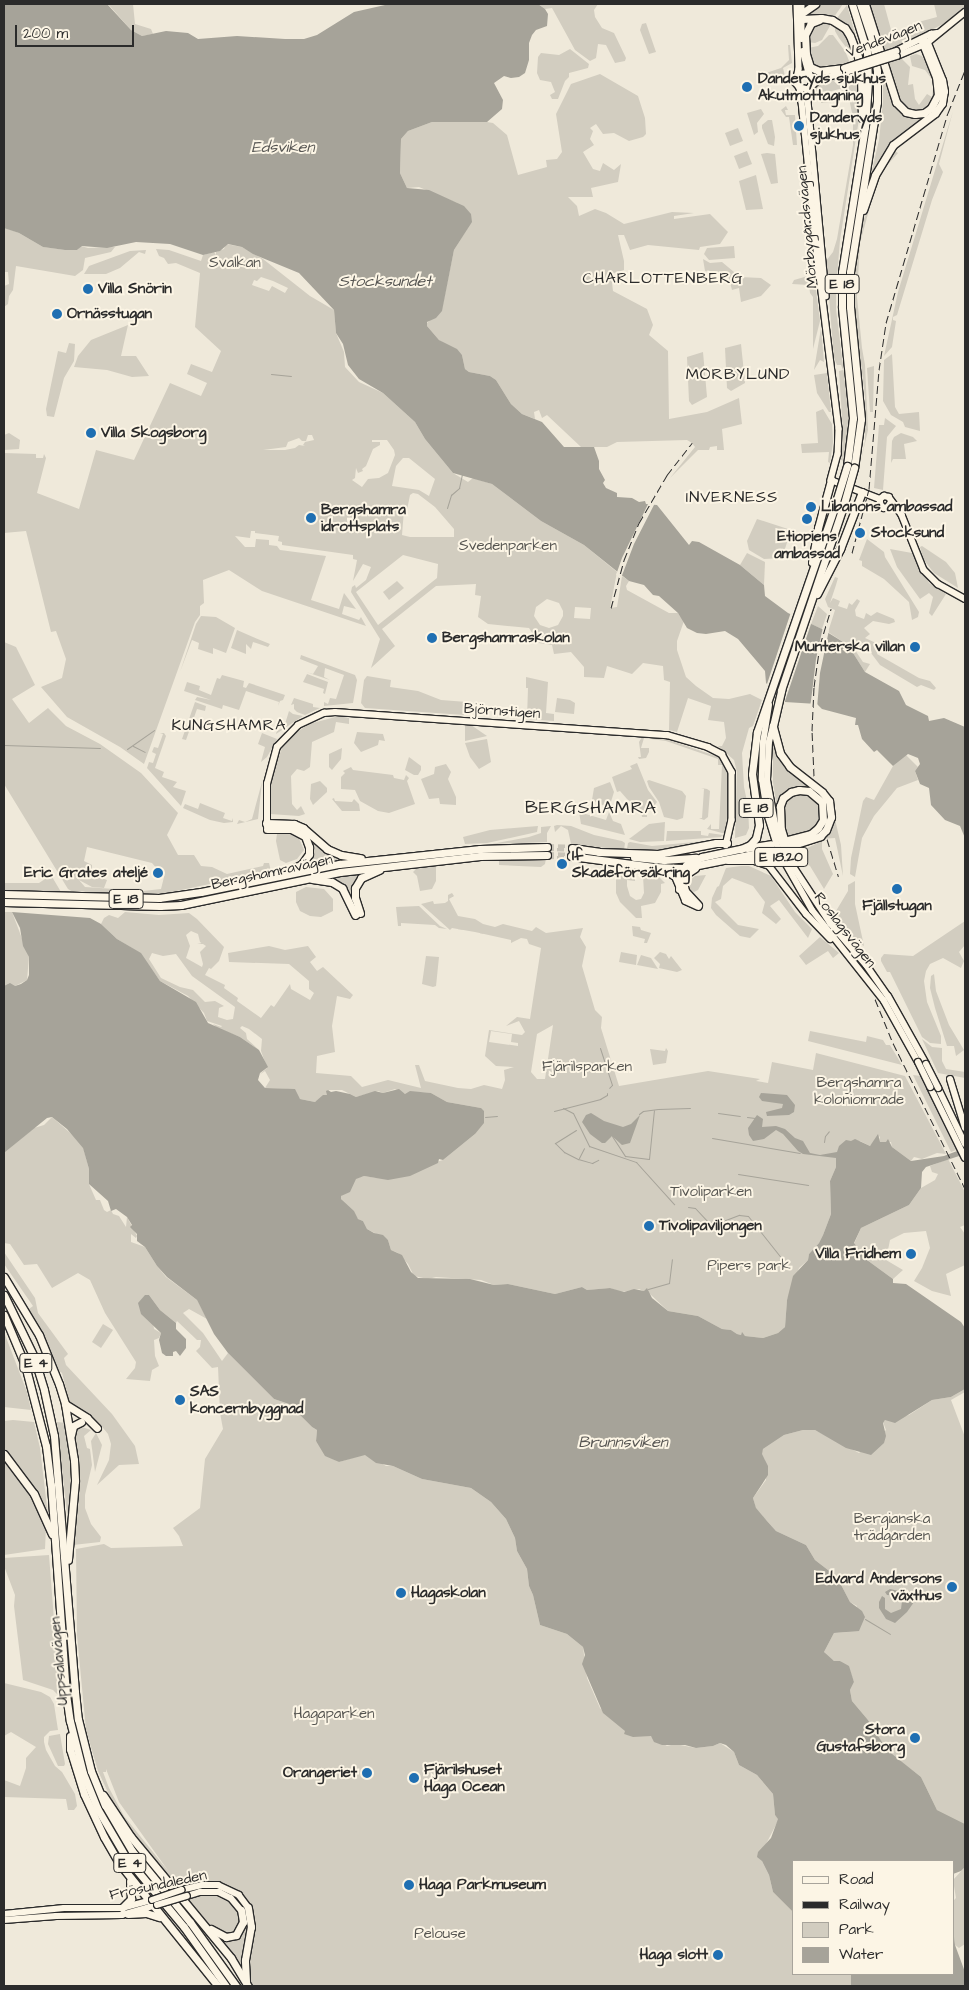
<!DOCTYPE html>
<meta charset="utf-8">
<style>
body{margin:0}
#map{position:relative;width:969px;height:1990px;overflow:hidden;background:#efe9da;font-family:"Architects Daughter",sans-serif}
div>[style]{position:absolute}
.green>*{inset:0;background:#d2cdc0}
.water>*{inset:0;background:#a6a399}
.pier>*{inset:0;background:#efe9da}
.stream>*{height:1px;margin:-0.5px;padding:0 0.5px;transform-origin:0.5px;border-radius:0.5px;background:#a6a399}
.highway-tunnel>*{height:7px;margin-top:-3.5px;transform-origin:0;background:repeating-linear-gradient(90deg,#c8c3b7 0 7px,transparent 0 10.5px)}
.roads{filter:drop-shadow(1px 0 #2b2b2b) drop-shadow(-1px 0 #2b2b2b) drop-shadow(0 1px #2b2b2b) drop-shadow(0 -1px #2b2b2b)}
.secondary>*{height:5.5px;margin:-2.75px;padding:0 2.75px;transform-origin:2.75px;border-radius:2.75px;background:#fcf5e5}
.primary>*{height:6px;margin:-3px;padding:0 3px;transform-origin:3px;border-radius:3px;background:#fcf5e5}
.highway>*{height:7px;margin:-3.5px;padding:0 3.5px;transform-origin:3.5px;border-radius:3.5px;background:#fcf5e5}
.rail>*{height:1px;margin-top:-0.5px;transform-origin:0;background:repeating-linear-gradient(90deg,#2b2b2b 0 8px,transparent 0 12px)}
.bridges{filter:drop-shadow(1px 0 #2b2b2b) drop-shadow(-1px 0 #2b2b2b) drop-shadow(0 1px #2b2b2b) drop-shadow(0 -1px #2b2b2b)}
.secondary-bridge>*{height:5.5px;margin:-2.75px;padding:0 2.75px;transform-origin:2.75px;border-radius:2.75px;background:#fcf5e5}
.primary-bridge>*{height:6px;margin:-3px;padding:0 3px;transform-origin:3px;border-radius:3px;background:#fcf5e5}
.highway-bridge>*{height:7px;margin:-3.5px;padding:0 3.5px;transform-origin:3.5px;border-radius:3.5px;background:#fcf5e5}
.dots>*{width:14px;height:14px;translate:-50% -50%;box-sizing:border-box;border:2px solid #fcf5e5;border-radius:50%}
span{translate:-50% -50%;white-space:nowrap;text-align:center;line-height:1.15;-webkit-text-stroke:4px #fcf5e5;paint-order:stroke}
.shield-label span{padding:1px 4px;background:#fcf5e5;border:1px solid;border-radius:4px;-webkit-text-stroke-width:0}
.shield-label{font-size:14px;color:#2b2b2b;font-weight:700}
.street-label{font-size:15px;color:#2b2b2b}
.poi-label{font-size:15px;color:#2b2b2b;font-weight:700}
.left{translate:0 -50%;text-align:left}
.right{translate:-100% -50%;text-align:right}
.park-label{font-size:15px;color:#555450}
.water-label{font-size:16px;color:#565552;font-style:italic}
.neighbourhood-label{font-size:16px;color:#2b2b2b;letter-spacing:1px}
.quarter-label{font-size:18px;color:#2b2b2b;letter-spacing:1px}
.frame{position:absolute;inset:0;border:5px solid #2b2b2b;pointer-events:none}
.legend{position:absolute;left:792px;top:1860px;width:162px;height:115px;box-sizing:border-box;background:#fcf5e5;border:1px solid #a8a49b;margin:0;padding:6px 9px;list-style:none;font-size:15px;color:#2b2b2b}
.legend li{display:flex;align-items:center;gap:10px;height:25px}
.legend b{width:25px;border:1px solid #a8a49b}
.scale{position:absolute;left:15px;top:25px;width:119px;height:22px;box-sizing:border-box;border:2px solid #2b2b2b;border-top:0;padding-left:6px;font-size:15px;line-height:18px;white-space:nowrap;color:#2b2b2b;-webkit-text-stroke:4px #fcf5e5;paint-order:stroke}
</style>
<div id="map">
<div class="green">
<div style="clip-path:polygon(108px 4px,133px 4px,135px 24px,151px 29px,153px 34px,142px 36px,131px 30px)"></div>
<div style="clip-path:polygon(538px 4px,598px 4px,594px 10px,595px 17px,602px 28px,614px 33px,626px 58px,625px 61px,615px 63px,606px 45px,598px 44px,596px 58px,590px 61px,575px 50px,552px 8px,545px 9px)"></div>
<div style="clip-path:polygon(822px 4px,843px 4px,834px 17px,806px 15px)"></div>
<div style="clip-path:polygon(868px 4px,884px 4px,893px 37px,913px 31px,911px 24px,937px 17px,934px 4px,965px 4px,965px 9px,947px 22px,884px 54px)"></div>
<div style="clip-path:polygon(847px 5px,860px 51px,846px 25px,837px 18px)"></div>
<div style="clip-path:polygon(829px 22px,831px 24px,822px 40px,815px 43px,808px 42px,812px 25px)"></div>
<div style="clip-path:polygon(646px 23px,656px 52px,649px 54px,640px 30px,642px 24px)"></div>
<div style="clip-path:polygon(835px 25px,847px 35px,857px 62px,839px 38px,835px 31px)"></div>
<div style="clip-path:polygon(829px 35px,833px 35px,845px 51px,850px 63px,815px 67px,811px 64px,808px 48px,818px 46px)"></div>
<div style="clip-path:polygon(788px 45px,790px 45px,792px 63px,783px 68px,785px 76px,788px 78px,766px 78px,766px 73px,781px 68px,789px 60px)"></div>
<div style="clip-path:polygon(570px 49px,589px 64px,588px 68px,569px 73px,569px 77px,565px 81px,558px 99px,552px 99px,550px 95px,555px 92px,551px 82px,540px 80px,537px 73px,538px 57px,541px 53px,559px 55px)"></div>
<div style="clip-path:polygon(916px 54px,922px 56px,927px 64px,934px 77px,935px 89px,934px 100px,930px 106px,916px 111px,908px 110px,896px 97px,887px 64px,901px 58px,910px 67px,908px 85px,913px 84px,915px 99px,919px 105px,927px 94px,932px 97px,934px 82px,925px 70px,912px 66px,910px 56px)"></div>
<div style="clip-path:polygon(883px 66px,890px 94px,896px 108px,908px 115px,931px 114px,889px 145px,870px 179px,879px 140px,883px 102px)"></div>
<div style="clip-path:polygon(600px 74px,638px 96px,645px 118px,646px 134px,643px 137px,629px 141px,614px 133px,603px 134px,596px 124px,590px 128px,593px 131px,590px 139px,594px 145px,583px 152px,593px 169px,600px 171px,603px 163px,614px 170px,621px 164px,618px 182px,591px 188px,593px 197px,568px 197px,577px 206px,579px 216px,595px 209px,606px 213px,624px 224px,672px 212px,694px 213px,674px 216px,674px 219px,710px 214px,728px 232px,720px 244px,700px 247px,699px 250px,648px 245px,630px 250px,624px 235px,618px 235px,624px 261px,624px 270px,611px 274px,613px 291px,647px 309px,653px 325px,649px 335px,668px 351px,669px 419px,707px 412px,739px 398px,742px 424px,722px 429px,724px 450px,717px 450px,717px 446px,710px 447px,709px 450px,698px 450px,670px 478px,695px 447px,692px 443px,687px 440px,617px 442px,607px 447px,581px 447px,547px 415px,542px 418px,539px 410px,534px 412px,535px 419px,522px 414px,511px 404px,496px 380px,490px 376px,469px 372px,465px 369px,462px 355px,439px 340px,427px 326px,427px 323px,442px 308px,454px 250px,469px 226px,457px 203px,419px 187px,407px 188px,400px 173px,401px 139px,408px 131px,432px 122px,487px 122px,493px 123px,507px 135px,518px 175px,547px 167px,546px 160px,557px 159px,562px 152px,556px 114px,571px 84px)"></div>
<div style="clip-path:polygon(858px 74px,859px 119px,840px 240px,836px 289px,836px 309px,849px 414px,844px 461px,841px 460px,843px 432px,839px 371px,843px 370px,841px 365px,837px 365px,834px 358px,826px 261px,833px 252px,837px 239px,853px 145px,853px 122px,849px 117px,852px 113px,848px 93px,834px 94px,833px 102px,821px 103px,821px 99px,832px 93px,846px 90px,855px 80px,854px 75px)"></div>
<div style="clip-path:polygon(852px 76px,852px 82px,847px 87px,813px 96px,815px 87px,818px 84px)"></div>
<div style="clip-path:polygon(786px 106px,788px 110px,785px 110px,786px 115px,795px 115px,797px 145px,793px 145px,789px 117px,786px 117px,781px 110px)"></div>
<div style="clip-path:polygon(761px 109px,764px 114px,757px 123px,758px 132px,754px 135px,747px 113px)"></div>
<div style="clip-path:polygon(953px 111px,939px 164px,943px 172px,932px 200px,897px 315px,893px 317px,893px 320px,896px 321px,892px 347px,884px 356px,898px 292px)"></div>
<div style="clip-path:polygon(768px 120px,772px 120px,775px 137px,774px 146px,768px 144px,762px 128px,762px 125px)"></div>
<div style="clip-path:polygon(738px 128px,743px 141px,730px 146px,725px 133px)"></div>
<div style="clip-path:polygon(893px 150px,898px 153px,882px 171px,877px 181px,860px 243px,857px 297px,862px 348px,865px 365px,868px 430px,860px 465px,865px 441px,865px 397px,854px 307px,855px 264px,857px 242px,873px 190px,881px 169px)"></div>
<div style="clip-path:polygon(747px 151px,752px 164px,739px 169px,734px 156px)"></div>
<div style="clip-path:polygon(767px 153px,775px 154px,778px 183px,771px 184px,761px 154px)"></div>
<div style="clip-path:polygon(756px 175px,763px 209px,746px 210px,739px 181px)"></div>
<div style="clip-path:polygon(4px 227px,19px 233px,43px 247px,66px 250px,77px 250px,81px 246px,88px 248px,115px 247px,111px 252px,85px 258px,83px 270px,75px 276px,16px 266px,13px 290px,9px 296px,8px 304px,4px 307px,4px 286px,9px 284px,8px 272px,4px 272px)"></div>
<div style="clip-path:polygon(evenodd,226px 244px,242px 247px,263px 259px,310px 296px,334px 310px,336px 333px,344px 352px,345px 367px,359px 382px,383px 393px,415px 422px,425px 439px,453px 473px,468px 482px,473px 478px,492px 484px,541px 521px,584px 545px,617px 572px,610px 608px,617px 607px,622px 576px,629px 581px,626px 586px,627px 590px,669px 613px,678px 613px,684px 621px,677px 641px,677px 650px,686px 677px,696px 686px,713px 698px,729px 699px,750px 694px,762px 700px,753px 726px,749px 728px,742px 753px,744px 787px,748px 806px,749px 828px,746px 835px,735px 838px,737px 772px,734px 760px,718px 746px,722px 746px,726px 738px,724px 722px,708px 720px,711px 706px,688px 698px,677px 732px,669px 730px,670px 682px,664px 680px,663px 666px,643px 663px,632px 674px,607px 666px,604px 678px,584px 677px,584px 667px,571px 652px,554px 654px,552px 645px,539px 643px,529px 628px,488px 624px,478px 617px,481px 596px,475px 595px,476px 584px,436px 586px,382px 629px,395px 646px,371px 668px,380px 639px,351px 592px,352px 587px,355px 585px,356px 588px,366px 580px,371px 567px,363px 564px,353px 581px,357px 560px,353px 559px,353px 555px,282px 545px,282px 542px,278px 541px,279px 536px,255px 533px,255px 531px,251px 531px,250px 538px,235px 536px,245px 547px,255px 547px,256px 539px,269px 540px,269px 545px,277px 546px,280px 550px,326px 556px,311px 600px,339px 609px,344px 593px,356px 609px,344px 606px,342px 614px,359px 620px,361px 617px,366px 626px,262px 591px,229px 570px,203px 580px,204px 603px,200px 606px,200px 615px,195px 622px,144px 764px,120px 747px,67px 717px,41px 687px,62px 678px,66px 659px,56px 631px,51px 632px,26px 531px,4px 533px,4px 453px,36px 454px,36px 458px,43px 458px,44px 454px,46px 458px,37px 493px,79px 509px,96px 450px,134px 460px,170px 383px,201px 396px,207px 383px,187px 374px,191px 364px,212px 372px,221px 351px,195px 327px,200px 273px,176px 263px,168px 264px,164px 258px,159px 256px,156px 249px,169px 250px,201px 261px,203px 255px,214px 252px,216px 255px,216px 252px,224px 249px,226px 244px,261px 277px,273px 281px,288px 288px,285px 293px,272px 286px,269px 291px,252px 285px,254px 280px,257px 281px,261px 277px,226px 244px,308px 435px,312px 435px,314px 440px,305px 442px,303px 445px,305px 446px,299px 445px,295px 448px,285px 450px,263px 450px,286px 447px,288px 442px,299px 438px,302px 441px,306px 441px,308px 435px,226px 244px,372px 440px,387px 440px,394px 450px,395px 455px,388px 473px,379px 478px,368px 479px,362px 487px,352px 480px,355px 478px,356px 468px,358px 473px,363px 471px,362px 469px,366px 466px,373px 449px,380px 445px,380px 442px,372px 442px,372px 440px,226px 244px,403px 458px,409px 458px,435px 479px,429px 496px,419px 490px,392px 486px,396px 466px,403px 458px,226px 244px,413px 493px,418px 494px,435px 507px,454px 529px,454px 537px,410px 537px,402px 535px,404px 510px,407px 510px,410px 495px,413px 493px,226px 244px,403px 555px,438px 564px,437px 578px,378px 625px,356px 592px,403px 555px,226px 244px,547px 599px,559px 603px,563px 611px,563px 616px,558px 625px,549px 628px,540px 625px,534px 616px,536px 607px,547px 599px,226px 244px,575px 607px,591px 608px,590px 619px,574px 618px,575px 607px)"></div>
<div style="clip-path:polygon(734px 246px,735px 258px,709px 260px,704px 254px,707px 248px)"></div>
<div style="clip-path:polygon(146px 250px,145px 254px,139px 252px,120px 268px,106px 274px,84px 274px,89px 266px,130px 251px)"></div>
<div style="clip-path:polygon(703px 259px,710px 263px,722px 262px,740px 277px,761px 278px,771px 285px,761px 296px,741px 302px,739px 288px,732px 290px,728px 275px,714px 278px,710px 272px,705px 271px)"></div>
<div style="clip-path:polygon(808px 276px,813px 278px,816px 290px,820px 321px,813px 349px,813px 297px,810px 293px,809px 285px,792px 284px,794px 280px)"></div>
<div style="clip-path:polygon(128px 325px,121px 356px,136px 356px,149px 376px,132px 377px,107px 370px,74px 367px,78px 356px,91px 340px)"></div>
<div style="clip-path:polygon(821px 328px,824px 362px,820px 360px,814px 370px)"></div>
<div style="clip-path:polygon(69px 343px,75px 344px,74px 361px,64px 378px,54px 417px,47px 416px,46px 409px,58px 351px,66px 353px)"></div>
<div style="clip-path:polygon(741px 344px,745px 383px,731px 391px,727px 388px,725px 348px)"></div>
<div style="clip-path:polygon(703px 352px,707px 397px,692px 405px,689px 401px,687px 357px)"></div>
<div style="clip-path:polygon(892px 354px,895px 407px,899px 414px,919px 412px,920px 431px,905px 427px,903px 422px,891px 415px,883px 401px,884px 360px)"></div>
<div style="clip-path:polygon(874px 366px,873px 412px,870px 412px,867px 368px)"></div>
<div style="clip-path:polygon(827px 373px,831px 412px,829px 412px,817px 393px,814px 375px)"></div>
<div style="clip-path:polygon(823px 409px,832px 424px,833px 442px,830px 463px,828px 462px,829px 452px,802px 453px,801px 444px,818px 443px,816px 412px)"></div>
<div style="clip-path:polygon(885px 418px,896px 426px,887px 437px,883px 490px,874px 488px,879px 425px,884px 425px)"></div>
<div style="clip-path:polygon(9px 433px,20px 440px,19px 449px,4px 450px,4px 435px)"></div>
<div style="clip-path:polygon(901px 433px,913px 437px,917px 441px,904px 444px,906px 459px,893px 459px,891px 463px,892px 441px,894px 437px)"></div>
<div style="clip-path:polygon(757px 519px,791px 530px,782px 558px,764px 559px,749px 550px,747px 541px)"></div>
<div style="clip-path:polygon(867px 539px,884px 552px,885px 557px,919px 612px,918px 617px,912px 620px,909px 602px,884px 579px,862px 566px,862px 561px,859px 560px)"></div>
<div style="clip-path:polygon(922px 546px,946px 562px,955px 573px,958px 588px,934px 573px,924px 560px,920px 547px)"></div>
<div style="clip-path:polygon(890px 549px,912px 553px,929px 583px,946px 594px,932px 616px,929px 613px,933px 597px,929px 593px,920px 599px,897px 567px)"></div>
<div style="clip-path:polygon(747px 553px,765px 562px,764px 585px,740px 565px)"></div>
<div style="clip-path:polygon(835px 577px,838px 578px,836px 585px,830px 603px,833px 598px,840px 601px,838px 606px,847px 609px,849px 603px,852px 605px,857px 599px,860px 601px,855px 610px,856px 616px,864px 619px,866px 613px,871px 616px,877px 612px,894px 619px,895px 622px,889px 624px,873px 621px,864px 628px,870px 634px,865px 638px,885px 647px,883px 650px,878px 650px,877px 654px,919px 678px,930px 681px,936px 688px,934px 690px,921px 685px,917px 687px,880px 665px,865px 645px,855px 650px,863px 662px,870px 664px,865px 672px,848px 645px,828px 632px,835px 610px,828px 607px,825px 599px)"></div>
<div style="clip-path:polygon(397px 581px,404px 588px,389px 600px,383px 592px)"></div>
<div style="clip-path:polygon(818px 606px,827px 614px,822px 629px,811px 624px)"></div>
<div style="clip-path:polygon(201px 616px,216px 617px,235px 628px,226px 653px,213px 648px,213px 654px,198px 649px,199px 643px,192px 640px,180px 672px,196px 624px)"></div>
<div style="clip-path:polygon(237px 630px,253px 637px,270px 644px,268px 647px,253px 642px,251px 649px,246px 644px,246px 654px,231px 648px)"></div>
<div style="clip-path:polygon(evenodd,4px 642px,16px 647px,35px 685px,12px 699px,29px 723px,48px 708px,66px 726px,100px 744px,141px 773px,178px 813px,167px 835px,178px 855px,194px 855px,201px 866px,212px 867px,227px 874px,263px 866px,264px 863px,269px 863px,271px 871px,162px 894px,90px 893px,81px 891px,73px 892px,68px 889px,4px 784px,4px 642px,87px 847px,152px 863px,164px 877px,161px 889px,143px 891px,85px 887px,79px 880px,92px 887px,104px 888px,107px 880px,92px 874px,92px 865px,84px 861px,87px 847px)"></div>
<div style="clip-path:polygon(301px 655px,355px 675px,357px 680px,353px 703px,324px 706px,324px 702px,328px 704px,330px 698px,336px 699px,344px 675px,325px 668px,324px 677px,330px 680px,306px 672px,313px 674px,318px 666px,300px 659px)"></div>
<div style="clip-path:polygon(307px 674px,328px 682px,325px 694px,323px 693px,324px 689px,303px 682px)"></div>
<div style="clip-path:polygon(222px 675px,244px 681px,243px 687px,246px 688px,249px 683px,285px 695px,283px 700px,280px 701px,278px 706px,279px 702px,246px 691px,239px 710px,223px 705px,222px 709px,195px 700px,197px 697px,211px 700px,184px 691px,187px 682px,200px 686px,199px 690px,211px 695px,217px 678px,220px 679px)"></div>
<div style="clip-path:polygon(367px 676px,391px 680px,390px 687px,418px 691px,441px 700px,467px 702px,464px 715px,365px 708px,361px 703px,364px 680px)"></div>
<div style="clip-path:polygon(526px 677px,548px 682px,546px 713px,554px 714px,554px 721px,524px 719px,527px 718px,528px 688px,526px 688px)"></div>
<div style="clip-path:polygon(294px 698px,313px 704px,313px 707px,320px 708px,305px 715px,297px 712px,294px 709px,294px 704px,291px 705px)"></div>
<div style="clip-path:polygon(557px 698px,570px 700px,575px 703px,574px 714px,555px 712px)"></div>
<div style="clip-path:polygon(195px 702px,206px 706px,205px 711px,197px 709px,186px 740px,182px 739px)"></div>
<div style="clip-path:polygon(289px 711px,293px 714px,303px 716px,276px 734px,277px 730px,282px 729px,285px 724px)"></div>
<div style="clip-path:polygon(339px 716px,349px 718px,349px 724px,336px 722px,334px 732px,312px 742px,310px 767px,304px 771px,297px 769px,291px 776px,292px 804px,297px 810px,301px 806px,305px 814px,299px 816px,270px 814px,270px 792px,273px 772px,282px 748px,297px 732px,309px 724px)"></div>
<div style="clip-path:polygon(465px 725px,471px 725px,487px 736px,465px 741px)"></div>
<div style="clip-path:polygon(357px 732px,383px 734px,385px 741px,379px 740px,378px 745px,361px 752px,354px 743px)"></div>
<div style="clip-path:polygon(160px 733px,164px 733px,166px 736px,155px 768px,164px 772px,162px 777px,177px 782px,173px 787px,186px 791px,181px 806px,147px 768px,149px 762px,153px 763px,156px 754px,152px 752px,154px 747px,158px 748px,163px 734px)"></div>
<div style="clip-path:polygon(262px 733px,277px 739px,267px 757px,261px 762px,265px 747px,258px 744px)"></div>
<div style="clip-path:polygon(642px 737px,669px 740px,719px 757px,727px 770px,729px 781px,726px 834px,707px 829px,711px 824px,711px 829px,719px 829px,722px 765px,718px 765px,718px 759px,666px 741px,644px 738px,641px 748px,649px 748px,649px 752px,646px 758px,639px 759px,638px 757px,641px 757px,639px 742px)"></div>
<div style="clip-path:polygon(487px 739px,491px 762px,479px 769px,470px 757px,465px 743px)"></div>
<div style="clip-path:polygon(773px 746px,776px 752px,822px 797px,810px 789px,802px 788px,779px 805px,777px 809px,773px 782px)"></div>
<div style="clip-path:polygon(342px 748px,341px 759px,332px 770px,329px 767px,329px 754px)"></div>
<div style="clip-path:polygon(906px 755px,918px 767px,915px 771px,918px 780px,897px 788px,874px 816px,862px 838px,855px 877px,850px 874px,851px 858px,863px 801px,866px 797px,874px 800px,893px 766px)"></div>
<div style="clip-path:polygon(409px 757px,421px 766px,421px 770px,418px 775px,414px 775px,405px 770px)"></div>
<div style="clip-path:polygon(637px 763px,648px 790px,657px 802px,654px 806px,647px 806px,647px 817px,642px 817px,641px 810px,627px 799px,620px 791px,617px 792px,612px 777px,632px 769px,630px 766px)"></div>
<div style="clip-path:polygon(446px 764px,451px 772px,448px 779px,456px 797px,456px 805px,440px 804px,439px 798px,429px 799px,421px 779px,434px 774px,435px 767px)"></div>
<div style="clip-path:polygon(351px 767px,353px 770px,393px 775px,394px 778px,404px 780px,406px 775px,409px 778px,407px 781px,415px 804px,389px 813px,378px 811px,360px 801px,355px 790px,341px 789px,341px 777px,345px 773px,343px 771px)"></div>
<div style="clip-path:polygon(649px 780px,682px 791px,686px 796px,683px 818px,677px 820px,664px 817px,659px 802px,649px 787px,647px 781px)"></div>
<div style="clip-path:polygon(320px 781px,327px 788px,327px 792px,313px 805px,310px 799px,311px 784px)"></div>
<div style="clip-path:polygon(262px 782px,258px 819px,237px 824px,239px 820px,245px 822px,252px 819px)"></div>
<div style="clip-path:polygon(610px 782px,614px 792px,609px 808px,592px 800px,594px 788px)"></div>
<div style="clip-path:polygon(701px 788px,707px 789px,710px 791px,708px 817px,704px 820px,699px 818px,702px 818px,704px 789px)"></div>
<div style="clip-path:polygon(796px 793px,808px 793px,820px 803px,821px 818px,815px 828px,806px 833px,787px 838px,781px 814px,787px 798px)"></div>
<div style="clip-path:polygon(334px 798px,335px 801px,352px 802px,354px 799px,359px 804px,360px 811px,342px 811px,332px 799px)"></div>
<div style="clip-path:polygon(831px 802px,841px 845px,843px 876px,835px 838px,820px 839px,824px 835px)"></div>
<div style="clip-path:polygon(200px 803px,225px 813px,223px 818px,232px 821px,233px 818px,233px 822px,224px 823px,210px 820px,183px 808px,185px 804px,198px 809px)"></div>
<div style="clip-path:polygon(579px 812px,606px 820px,609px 812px,613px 821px,621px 824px,625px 835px,581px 824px)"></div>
<div style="clip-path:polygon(665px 822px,664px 841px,640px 842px,629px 839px,649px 824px)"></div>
<div style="clip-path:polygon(557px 825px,571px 826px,594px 835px,622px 841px,625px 843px,624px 850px,571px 844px,568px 830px,561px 826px,555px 832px,554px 826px)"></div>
<div style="clip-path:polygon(538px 826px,537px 832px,487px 843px,465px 844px,463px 837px,490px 830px)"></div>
<div style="clip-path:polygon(551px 826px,547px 833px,547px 842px,492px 844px,529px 837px,541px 833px,541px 827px)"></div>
<div style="clip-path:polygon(283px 831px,292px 832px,298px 836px,304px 850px,297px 859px,286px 863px,280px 860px,276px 841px,277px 834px)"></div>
<div style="clip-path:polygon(667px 831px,701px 831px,701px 835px,708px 836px,709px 833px,723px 835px,721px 837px,666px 841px)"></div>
<div style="clip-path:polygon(309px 838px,311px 838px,346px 859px,305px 866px,312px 854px)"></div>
<div style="clip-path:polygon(716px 840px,663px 851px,627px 849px,628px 843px,630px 842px,652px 846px)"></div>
<div style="clip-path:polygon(822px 841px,822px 849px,833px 874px,824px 889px,810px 866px,803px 862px,801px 851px)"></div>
<div style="clip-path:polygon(511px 858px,546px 858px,545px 864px,541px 867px,499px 865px,499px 861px)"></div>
<div style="clip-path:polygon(436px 866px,436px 881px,432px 889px,420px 891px,417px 876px,413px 872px,416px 869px)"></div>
<div style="clip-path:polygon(741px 866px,749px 866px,771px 876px,795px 912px,812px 929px,808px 938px,779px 900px,770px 906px,781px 919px,776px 924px,762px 913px,765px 902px,753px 886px,732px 878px,723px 886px,721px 899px,715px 902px,738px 925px,759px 929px,750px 938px,740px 936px,716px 915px,711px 908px,712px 898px,717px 887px,719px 886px,726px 868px)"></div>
<div style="clip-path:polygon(364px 872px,359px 876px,352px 888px,354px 904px,347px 889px,329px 877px)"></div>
<div style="clip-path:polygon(650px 872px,656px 874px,665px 883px,661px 884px,661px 892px,655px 903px,641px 906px,642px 918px,636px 918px,620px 902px,616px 893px,616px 878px,623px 873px,635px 878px,635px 881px,627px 880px,627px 886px,630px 896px,636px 900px,641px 899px,644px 893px,643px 876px)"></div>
<div style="clip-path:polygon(51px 875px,61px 892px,4px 890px,4px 880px,5px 883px,39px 883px)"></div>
<div style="clip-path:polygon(706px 875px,698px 890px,694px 892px,690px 889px,689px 881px,695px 876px)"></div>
<div style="clip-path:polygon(855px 881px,855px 904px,864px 946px,855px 941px,845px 929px,847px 934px,833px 916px,848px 891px,848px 885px)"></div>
<div style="clip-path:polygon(306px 887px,324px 889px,333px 899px,333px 911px,321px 917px,310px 916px,300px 911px,296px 902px,296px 892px)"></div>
<div style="clip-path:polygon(evenodd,452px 893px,454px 896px,449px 899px,458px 916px,475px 919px,483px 924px,495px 927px,503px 924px,532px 931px,536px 927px,546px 933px,583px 928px,580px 937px,586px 947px,582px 966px,595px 1010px,602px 1017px,601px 1028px,619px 1086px,708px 1071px,760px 1079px,756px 1081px,768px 1083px,772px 1062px,813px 1070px,816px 1053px,905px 1076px,946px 1154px,937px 1153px,922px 1159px,914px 1157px,911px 1161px,892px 1147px,891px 1142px,879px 1142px,880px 1136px,870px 1146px,860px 1141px,838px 1152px,836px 1167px,830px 1181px,831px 1214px,823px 1235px,819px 1243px,809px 1254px,808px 1260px,799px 1268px,787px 1300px,785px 1327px,778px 1333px,763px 1338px,745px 1336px,742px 1333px,741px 1335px,737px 1334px,731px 1330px,722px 1329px,698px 1316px,668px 1311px,650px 1294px,639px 1289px,621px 1292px,610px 1288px,587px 1290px,582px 1287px,555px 1294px,508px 1284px,494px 1285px,481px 1280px,436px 1277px,428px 1279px,414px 1276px,408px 1264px,398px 1253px,391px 1250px,388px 1240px,367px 1229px,363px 1221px,358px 1219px,341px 1199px,341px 1196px,356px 1178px,364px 1176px,377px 1178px,443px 1160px,475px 1134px,481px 1108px,447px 1102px,431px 1093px,416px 1092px,405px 1094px,395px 1089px,383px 1093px,378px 1091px,356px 1097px,342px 1090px,327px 1090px,328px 1095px,315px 1102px,300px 1099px,288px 1089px,265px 1088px,270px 1080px,265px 1071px,259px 1075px,267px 1068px,261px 1051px,262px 1039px,249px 1029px,242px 1026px,240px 1028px,246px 1033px,247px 1039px,259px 1050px,240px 1037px,217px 1028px,213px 1024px,221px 1027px,222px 1026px,207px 1021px,204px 1013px,188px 996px,160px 981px,140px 953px,117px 939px,101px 924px,104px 918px,109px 915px,118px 918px,125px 912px,159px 915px,189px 913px,197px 919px,224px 947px,219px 961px,211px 969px,209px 968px,205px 975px,225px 985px,224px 988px,238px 998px,237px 1001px,261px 1018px,271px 1005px,274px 1007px,290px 984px,291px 989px,310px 1000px,314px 993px,309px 989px,309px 981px,289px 964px,229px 962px,228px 953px,269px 946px,285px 950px,308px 946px,316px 957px,310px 962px,317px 971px,323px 967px,353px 995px,350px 999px,337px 996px,332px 1026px,335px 1052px,317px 1056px,316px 1073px,351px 1076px,362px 1087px,388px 1080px,421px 1088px,415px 1065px,419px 1065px,425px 1081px,458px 1088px,471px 1089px,484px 1085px,502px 1089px,505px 1080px,504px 1070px,514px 1067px,496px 1066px,485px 1056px,489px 1030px,522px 1035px,525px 1032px,519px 1021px,506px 1026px,517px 1017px,530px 1019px,541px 948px,529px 944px,527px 939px,521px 938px,511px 943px,511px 940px,475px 932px,452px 928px,450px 930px,421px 904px,433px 901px,434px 904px,445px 903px,448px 901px,448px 895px,452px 893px,191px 931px,198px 934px,200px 942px,206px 946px,200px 952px,203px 964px,202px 967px,186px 958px,190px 946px,186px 935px,191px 931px,452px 893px,152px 953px,163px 956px,176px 954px,192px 976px,235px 1007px,233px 1019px,227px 1020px,218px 1017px,219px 1008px,224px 1006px,215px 1001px,205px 1002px,193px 990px,180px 987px,161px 978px,149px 959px,152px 953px,452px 893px,553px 1025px,545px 1079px,537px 1079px,531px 1072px,537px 1034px,553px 1025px,452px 893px,491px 1031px,512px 1034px,511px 1042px,518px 1043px,518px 1046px,489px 1042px,491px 1031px)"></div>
<div style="clip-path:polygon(419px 906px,440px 926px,447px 929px,439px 928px,435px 925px,401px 923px,401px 926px,398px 926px,396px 907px)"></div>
<div style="clip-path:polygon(4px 912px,12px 912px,29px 957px,27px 980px,15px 986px,4px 986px)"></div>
<div style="clip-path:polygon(965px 921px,965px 945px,959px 952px,964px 961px,961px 968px,943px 958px,930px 964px,926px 971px,924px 981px,927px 1002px,941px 1036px,941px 1044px,930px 1043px,922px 1037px,890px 972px,887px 972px,881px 961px,881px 958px,884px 954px,913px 956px)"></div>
<div style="clip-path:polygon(632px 926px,640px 927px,641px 930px,651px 933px,647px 943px,644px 943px,645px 939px,633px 936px)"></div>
<div style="clip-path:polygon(820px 937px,839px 953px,833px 958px,828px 951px,806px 965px,799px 956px)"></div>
<div style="clip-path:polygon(621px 952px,637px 955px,636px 965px,619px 962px)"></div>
<div style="clip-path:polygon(660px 952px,666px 954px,669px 959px,671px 956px,682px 970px,677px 972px,659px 968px,660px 964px,654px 958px)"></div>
<div style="clip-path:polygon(641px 955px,651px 958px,658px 969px,637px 965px)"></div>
<div style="clip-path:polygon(426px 956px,439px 957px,436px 986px,433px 987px,422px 984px)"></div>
<div style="clip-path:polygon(934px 974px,936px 991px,949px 1025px,964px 1050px,956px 1056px,954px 1046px,947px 1046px,935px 1008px,930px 988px,931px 976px)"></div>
<div style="clip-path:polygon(810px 1031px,866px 1042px,867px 1036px,883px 1040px,886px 1045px,890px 1045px,902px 1065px,808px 1041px)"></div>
<div style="clip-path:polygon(922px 1039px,932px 1047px,942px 1048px,942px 1061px,946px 1069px,965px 1072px,965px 1078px,938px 1073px)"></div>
<div style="clip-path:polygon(666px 1048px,668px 1051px,666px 1063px,653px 1065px,650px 1049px,665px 1051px)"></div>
<div style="clip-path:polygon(913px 1075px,921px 1076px,956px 1150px,951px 1152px)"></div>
<div style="clip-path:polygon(evenodd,52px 1117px,76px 1138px,83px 1147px,89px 1169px,89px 1184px,96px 1200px,100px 1200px,104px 1210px,107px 1212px,111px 1210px,113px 1214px,119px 1216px,126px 1227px,127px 1217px,137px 1236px,136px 1238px,131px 1234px,131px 1242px,145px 1247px,157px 1266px,166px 1277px,197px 1300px,207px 1319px,189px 1309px,183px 1313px,203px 1333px,222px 1361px,228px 1353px,274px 1399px,289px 1404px,312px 1427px,317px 1430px,316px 1441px,328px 1456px,339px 1462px,365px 1454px,386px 1466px,393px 1466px,422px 1479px,471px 1488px,491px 1502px,506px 1519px,515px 1538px,517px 1551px,527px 1569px,529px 1586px,533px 1595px,540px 1625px,567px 1634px,583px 1647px,587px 1678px,600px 1708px,626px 1731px,624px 1734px,651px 1736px,667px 1746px,675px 1744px,696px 1748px,713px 1746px,720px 1743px,734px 1752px,739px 1765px,757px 1775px,773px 1794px,775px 1815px,779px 1819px,766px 1844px,762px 1861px,769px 1875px,773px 1892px,793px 1912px,793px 1974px,851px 1974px,851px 1986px,250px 1986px,185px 1898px,187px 1898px,181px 1888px,177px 1889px,134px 1837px,112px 1801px,98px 1771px,86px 1730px,77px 1635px,76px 1549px,104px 1544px,111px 1548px,183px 1546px,179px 1536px,173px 1528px,200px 1508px,205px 1459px,223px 1429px,220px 1413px,218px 1367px,212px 1368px,196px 1351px,200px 1347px,201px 1340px,197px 1340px,177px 1321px,176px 1323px,160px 1310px,149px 1295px,154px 1329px,161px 1333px,159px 1338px,154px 1340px,155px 1356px,159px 1366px,152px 1370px,150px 1381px,126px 1379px,135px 1368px,136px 1362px,105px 1313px,90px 1280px,78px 1273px,52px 1288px,37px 1264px,24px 1265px,10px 1244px,4px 1243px,4px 1153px,34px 1128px,44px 1125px,52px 1117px,106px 1769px,119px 1802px,169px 1872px,124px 1816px,109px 1788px,103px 1772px,106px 1772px,106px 1769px)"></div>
<div style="clip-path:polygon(948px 1159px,965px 1192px,965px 1225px,960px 1227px,965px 1234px,965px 1265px,946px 1274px,951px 1296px,932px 1291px,914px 1281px,922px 1268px,930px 1248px,926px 1231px,904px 1233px,890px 1240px,886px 1260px,903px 1270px,893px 1279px,867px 1260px,854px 1244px,861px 1228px,909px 1205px,921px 1188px,935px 1180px,938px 1174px,932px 1172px,930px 1166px)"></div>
<div style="clip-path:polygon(4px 1252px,35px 1298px,38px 1313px,68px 1354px,64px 1358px,66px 1365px,112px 1414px,135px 1446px,139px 1464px,119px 1465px,97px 1485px,109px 1460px,111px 1444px,108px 1434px,99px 1423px,68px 1405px,68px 1396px,62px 1373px,59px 1371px,43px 1333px,29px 1309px,33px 1306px,4px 1264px)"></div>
<div style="clip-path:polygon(103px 1324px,113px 1330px,101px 1348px,92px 1342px)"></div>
<div style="clip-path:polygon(4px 1332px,27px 1392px,31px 1410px,4px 1407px)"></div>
<div style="clip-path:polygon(965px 1389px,965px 1392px,951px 1400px,965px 1437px,965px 1824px,937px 1810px,921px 1777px,887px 1751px,868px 1720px,852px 1701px,850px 1690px,854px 1682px,850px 1671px,840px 1661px,834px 1661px,828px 1657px,824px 1652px,834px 1633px,847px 1632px,857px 1606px,850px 1602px,837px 1577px,815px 1560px,806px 1545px,776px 1531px,767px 1521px,756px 1509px,753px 1498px,766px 1480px,765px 1460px,761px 1454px,763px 1449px,784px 1435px,803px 1430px,815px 1430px,859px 1453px,886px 1430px,883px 1422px,885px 1420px,909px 1415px,932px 1400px,951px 1397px)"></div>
<div style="clip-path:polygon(13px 1420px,34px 1422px,40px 1448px,48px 1515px,41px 1501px,4px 1447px,4px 1421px)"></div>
<div style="clip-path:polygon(57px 1422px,66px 1423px,72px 1464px,70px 1541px)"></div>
<div style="clip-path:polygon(79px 1426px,91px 1430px,84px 1436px,87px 1448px,90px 1449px,92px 1465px,85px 1495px,85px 1508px,91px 1524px,101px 1537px,100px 1542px,73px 1545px,78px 1483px,74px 1433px)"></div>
<div style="clip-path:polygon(96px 1433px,102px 1445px,95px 1472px,91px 1441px)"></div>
<div style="clip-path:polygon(4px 1461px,34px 1498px,46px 1527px,45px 1549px,4px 1555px)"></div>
<div style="clip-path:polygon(49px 1555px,60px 1697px,53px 1690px,23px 1680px,14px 1606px,15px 1595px,4px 1566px,4px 1558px)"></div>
<div style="clip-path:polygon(4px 1683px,41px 1692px,50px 1697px,54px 1704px,58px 1730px,50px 1731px,44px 1737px,44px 1742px,46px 1750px,55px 1766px,62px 1772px,75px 1794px,77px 1806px,74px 1810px,68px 1810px,66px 1799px,4px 1797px,4px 1780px,20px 1786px,26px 1768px,26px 1758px,36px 1747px,11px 1732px,4px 1736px)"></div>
<div style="clip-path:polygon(60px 1734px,65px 1764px,64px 1766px,58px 1766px,48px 1744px,49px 1736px)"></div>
<div style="clip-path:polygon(965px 1867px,965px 1944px,959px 1948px,955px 1945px,953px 1928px,953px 1901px,956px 1898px,953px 1880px)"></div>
</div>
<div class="water">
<div style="clip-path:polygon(4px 4px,107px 4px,131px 30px,142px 36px,166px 31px,188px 33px,198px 39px,237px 36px,285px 39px,304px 39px,317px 35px,354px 12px,385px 5px,538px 4px,545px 9px,548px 14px,547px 26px,536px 30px,532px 35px,529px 43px,529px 60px,525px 73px,519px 77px,511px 78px,504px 76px,494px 83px,503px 100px,502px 109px,487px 122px,432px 122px,408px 131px,401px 139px,400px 173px,407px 188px,429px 190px,464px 206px,471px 214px,472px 222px,454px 250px,442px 311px,436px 318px,427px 322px,427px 326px,439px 340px,457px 349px,462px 355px,465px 369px,469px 372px,490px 376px,496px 380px,511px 404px,522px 414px,542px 422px,564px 447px,594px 447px,599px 461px,599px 469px,605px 480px,603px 483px,606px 488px,617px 493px,617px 497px,632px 498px,639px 502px,645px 501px,646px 504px,657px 505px,689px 545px,692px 541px,699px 542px,740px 565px,764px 585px,765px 596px,788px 613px,822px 629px,848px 645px,865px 672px,899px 691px,906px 705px,928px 716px,929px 721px,944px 718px,965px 727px,965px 838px,960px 826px,945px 820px,931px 805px,929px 788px,920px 784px,915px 771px,920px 764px,918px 758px,908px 754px,893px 766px,877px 750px,874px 752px,862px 739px,858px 725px,855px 725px,856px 718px,822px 709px,817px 704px,785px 702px,766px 683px,765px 671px,738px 639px,725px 631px,706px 634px,697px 633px,687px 628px,678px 613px,659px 596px,653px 595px,644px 585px,629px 581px,584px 545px,541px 521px,492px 484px,453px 473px,425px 439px,415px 422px,383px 393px,359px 379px,348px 365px,343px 344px,336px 333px,334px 310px,299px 273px,253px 254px,242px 247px,228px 244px,220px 251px,203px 255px,170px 244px,136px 242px,107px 248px,82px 246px,77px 250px,65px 250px,43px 247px,19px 233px,4px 228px)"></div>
<div style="clip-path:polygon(12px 912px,90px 918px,101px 924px,117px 939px,141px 953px,160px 981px,196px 1002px,208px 1023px,240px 1037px,259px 1050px,268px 1067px,260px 1073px,258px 1080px,265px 1088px,295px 1089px,300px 1099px,315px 1102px,323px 1095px,327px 1095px,326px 1091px,328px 1090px,331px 1092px,336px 1091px,350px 1094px,356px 1097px,375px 1091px,383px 1093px,399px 1089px,405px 1094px,410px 1091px,431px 1093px,447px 1102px,481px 1108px,484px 1111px,484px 1123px,475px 1134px,443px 1160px,439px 1159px,438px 1163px,410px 1176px,388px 1180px,364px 1176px,356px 1179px,350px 1192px,341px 1196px,341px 1199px,354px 1211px,358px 1219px,363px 1221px,367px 1229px,374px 1233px,383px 1235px,388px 1240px,391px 1250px,402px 1255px,411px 1272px,418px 1278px,470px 1279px,494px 1285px,508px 1284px,555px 1294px,582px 1287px,587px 1290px,610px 1288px,624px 1292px,634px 1289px,644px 1291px,647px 1288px,652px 1298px,668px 1311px,698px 1316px,722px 1329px,731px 1330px,737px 1334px,741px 1335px,742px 1332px,745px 1336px,763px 1338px,778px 1333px,785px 1327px,787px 1300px,793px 1276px,808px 1260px,809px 1254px,819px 1243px,823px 1235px,831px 1214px,830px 1181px,836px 1167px,836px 1158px,803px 1154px,798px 1151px,783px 1134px,776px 1130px,764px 1139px,753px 1141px,749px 1135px,748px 1128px,757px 1115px,763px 1119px,762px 1127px,776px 1126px,785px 1129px,795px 1138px,803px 1141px,810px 1153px,820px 1155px,837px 1152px,839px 1146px,846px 1140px,851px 1141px,855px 1139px,870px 1146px,878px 1134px,880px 1142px,886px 1142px,888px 1139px,892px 1147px,911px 1161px,944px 1156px,965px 1148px,965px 1154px,926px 1167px,922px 1172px,921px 1188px,909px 1205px,861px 1228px,854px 1243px,867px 1260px,893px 1279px,893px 1283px,906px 1284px,961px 1322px,965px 1328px,965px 1389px,951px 1397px,932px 1400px,895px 1423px,885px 1420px,883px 1423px,886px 1436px,884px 1443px,871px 1455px,846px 1448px,815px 1430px,803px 1430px,784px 1435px,763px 1449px,762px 1454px,768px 1466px,768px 1475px,753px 1498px,756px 1508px,767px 1521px,776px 1531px,806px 1545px,815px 1560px,837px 1577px,850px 1602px,862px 1611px,865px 1617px,859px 1631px,834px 1633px,824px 1652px,834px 1661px,840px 1661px,849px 1666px,854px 1682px,850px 1690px,852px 1701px,868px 1720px,887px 1750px,921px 1777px,937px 1810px,965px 1824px,965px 1867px,961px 1871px,953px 1874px,953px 1861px,793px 1861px,793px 1912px,773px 1892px,769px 1875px,762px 1861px,757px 1857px,758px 1852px,771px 1838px,778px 1819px,775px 1815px,773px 1794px,757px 1775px,739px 1765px,734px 1752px,726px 1745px,720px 1743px,713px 1746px,696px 1748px,685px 1745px,662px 1745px,654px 1742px,651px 1736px,633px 1737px,624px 1734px,625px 1731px,603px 1713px,582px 1664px,585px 1655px,583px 1647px,567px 1634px,540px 1625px,533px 1595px,529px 1586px,527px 1569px,517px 1551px,515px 1538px,506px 1519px,491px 1502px,471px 1488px,422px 1479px,393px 1466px,376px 1463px,365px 1455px,339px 1462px,325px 1456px,316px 1441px,317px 1430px,312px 1427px,289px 1404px,274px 1399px,228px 1353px,214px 1334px,197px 1300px,167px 1277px,157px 1266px,145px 1247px,137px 1241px,137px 1234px,130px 1227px,132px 1225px,127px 1217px,116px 1209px,111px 1211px,108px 1201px,89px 1184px,89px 1169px,83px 1148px,67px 1129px,52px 1117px,47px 1118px,4px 1153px,4px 986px,10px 983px,15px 986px,21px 984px,27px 980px,29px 975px,29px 957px,23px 946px,20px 928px)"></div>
<div style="clip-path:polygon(761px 1093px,787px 1095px,795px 1105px,794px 1112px,789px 1115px,767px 1116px,766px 1112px,782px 1108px,783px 1104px,762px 1101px,759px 1097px)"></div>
<div style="clip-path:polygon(591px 1113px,604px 1121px,623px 1127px,631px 1124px,640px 1115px,630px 1143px,622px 1145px,612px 1136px,605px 1143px,602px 1143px,590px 1134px,582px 1122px,586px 1115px)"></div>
<div style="clip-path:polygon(145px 1295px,149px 1295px,160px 1310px,176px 1323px,176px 1329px,186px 1339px,186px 1348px,180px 1356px,176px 1351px,173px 1352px,173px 1356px,166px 1356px,162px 1353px,159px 1340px,161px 1333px,141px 1314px,138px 1303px)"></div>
<div style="clip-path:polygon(890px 1589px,908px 1593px,914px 1597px,914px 1602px,907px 1612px,895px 1623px,886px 1619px,879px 1608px,879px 1602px,882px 1596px,885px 1598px,885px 1609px,891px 1613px,901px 1609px,902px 1601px,899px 1596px,887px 1595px,885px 1592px)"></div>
<div style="clip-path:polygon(953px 1928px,955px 1945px,965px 1972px,965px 1986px,851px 1986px,851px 1974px,953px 1974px)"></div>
</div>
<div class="pier">
<div style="clip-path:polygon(649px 502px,655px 503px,634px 544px,621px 578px,616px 575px,622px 558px)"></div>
<div style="clip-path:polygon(791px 612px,812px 621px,784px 704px,766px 687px)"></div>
<div style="clip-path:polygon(823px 627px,829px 630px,820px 673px,817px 708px,810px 706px,811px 701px,816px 659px)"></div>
</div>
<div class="stream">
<div style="left:271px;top:374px;width:20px;rotate:6deg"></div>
<div style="left:447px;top:508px;width:14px;rotate:-73deg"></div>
<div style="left:451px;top:495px;width:11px;rotate:-41deg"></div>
<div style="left:459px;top:488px;width:14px;rotate:-78deg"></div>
<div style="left:4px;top:745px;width:96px;rotate:1.8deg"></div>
<div style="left:133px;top:746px;width:13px;rotate:27deg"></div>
<div style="left:127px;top:749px;width:33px;rotate:-35deg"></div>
<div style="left:600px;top:1048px;width:39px;rotate:72deg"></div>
<div style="left:612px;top:1085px;width:4px;rotate:135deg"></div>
<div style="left:563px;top:1108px;width:11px;rotate:27deg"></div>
<div style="left:573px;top:1113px;width:37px;rotate:64deg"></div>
<div style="left:589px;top:1146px;width:50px;rotate:18.8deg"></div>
<div style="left:636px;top:1162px;width:57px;rotate:47.9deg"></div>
<div style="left:554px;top:1111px;width:48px;rotate:-14.6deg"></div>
<div style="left:600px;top:1099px;width:8px;rotate:-30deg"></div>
<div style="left:607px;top:1095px;width:2px;rotate:-90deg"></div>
<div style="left:718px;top:1113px;width:22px;rotate:8deg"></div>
<div style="left:639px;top:1114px;width:5px;rotate:-37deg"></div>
<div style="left:643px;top:1111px;width:15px;rotate:-8deg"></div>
<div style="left:658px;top:1109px;width:32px;rotate:-2deg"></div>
<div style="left:485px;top:1117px;width:12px;rotate:-5deg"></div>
<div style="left:747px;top:1117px;width:8px;rotate:7deg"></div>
<div style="left:576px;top:1130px;width:25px;rotate:148deg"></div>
<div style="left:555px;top:1143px;width:13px;rotate:45deg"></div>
<div style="left:564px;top:1152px;width:16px;rotate:27deg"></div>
<div style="left:578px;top:1159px;width:15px;rotate:16deg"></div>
<div style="left:592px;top:1163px;width:7px;rotate:-27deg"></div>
<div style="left:612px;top:1136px;width:24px;rotate:57deg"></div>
<div style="left:625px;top:1156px;width:24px;rotate:7deg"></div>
<div style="left:649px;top:1159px;width:49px;rotate:-84.2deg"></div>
<div style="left:712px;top:1138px;width:89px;rotate:9.7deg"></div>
<div style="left:824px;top:1142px;width:6px;rotate:-81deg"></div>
<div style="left:825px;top:1136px;width:6px;rotate:-51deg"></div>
<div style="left:579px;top:1158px;width:11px;rotate:-63deg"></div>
<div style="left:738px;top:1174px;width:71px;rotate:8.9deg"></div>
<div style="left:688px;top:1207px;width:7px;rotate:8deg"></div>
<div style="left:695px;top:1208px;width:18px;rotate:47deg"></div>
<div style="left:707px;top:1221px;width:9px;rotate:21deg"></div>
<div style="left:715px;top:1224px;width:26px;rotate:-21deg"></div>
<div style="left:739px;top:1215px;width:9px;rotate:6deg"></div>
<div style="left:748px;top:1216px;width:61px;rotate:51.6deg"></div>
<div style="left:648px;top:1289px;width:22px;rotate:-16deg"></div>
<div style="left:669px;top:1283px;width:24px;rotate:-83deg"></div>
<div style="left:865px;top:1619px;width:29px;rotate:31deg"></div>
</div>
<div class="highway-tunnel">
<div style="left:547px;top:847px;width:25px;rotate:2deg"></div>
<div style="left:547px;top:855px;width:24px;rotate:2deg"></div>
</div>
<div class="roads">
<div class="secondary">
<div style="left:797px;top:4px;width:65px;rotate:88.2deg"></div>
<div style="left:799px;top:69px;width:14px;rotate:102deg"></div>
<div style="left:796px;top:83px;width:6px;rotate:51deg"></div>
<div style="left:800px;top:88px;width:14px;rotate:82deg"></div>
<div style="left:802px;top:102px;width:159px;rotate:84.2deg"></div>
<div style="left:818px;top:260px;width:170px;rotate:82.9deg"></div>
<div style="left:839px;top:429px;width:25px;rotate:92deg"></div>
<div style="left:838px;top:454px;width:27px;rotate:105deg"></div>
<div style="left:831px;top:480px;width:53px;rotate:21.2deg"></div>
<div style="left:802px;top:4px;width:35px;rotate:90deg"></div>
<div style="left:803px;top:51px;width:23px;rotate:75deg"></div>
<div style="left:896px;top:51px;width:39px;rotate:-26deg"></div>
<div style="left:931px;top:34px;width:6px;rotate:-9deg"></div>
<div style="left:897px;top:56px;width:33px;rotate:-23deg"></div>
<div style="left:927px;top:43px;width:49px;rotate:-39.2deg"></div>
<div style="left:799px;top:74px;width:10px;rotate:-6deg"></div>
<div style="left:809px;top:73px;width:9px;rotate:58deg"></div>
<div style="left:814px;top:81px;width:7px;rotate:117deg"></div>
<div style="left:811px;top:87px;width:4px;rotate:135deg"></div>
<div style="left:808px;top:90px;width:8px;rotate:-166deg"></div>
<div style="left:813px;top:85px;width:7px;rotate:-45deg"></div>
<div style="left:818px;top:80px;width:29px;rotate:-16deg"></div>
<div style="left:811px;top:87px;width:14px;rotate:102deg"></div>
<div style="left:808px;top:101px;width:196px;rotate:84.7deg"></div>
<div style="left:880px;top:499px;width:5px;rotate:-37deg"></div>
<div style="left:884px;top:496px;width:5px;rotate:11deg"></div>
<div style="left:889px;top:497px;width:22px;rotate:54deg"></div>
<div style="left:902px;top:515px;width:59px;rotate:68.2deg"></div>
<div style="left:924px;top:570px;width:20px;rotate:45deg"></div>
<div style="left:938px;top:584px;width:31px;rotate:29deg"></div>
<div style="left:880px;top:499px;width:6px;rotate:81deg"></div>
<div style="left:881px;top:505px;width:4px;rotate:45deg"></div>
<div style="left:884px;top:508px;width:4px;rotate:-14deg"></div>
<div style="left:888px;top:507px;width:6px;rotate:-59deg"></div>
<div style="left:267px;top:827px;width:43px;rotate:-90deg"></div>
<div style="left:267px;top:784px;width:38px;rotate:-75deg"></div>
<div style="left:277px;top:747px;width:30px;rotate:-46deg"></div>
<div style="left:298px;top:725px;width:29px;rotate:-25deg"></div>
<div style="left:324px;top:713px;width:11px;rotate:-5deg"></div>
<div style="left:335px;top:712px;width:333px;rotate:4deg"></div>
<div style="left:667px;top:735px;width:43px;rotate:16.3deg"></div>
<div style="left:708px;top:747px;width:16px;rotate:27deg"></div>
<div style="left:722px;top:754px;width:21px;rotate:61deg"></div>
<div style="left:732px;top:772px;width:48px;rotate:90deg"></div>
<div style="left:732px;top:820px;width:26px;rotate:103deg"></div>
<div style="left:181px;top:1890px;width:22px;rotate:-13deg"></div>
<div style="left:202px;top:1885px;width:16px"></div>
<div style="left:218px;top:1885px;width:23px;rotate:25deg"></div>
<div style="left:239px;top:1895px;width:15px;rotate:53deg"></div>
<div style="left:187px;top:1896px;width:14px;rotate:-17deg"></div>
<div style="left:200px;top:1892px;width:19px"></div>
<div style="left:219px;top:1892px;width:13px;rotate:27deg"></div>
<div style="left:231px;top:1898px;width:16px;rotate:50deg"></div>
<div style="left:4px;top:1914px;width:60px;rotate:-5.7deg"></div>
<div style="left:64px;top:1908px;width:58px"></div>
<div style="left:122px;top:1908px;width:31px;rotate:-15deg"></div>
<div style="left:4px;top:1920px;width:52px;rotate:-4.4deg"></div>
<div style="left:56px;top:1916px;width:66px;rotate:-0.9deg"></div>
<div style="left:122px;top:1915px;width:36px;rotate:-16deg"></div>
</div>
<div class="primary">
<div style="left:769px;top:705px;width:37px;rotate:99deg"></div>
<div style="left:763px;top:742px;width:38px;rotate:92deg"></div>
<div style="left:762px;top:780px;width:33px;rotate:81deg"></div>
<div style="left:767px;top:813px;width:41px;rotate:72.9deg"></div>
<div style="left:779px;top:852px;width:67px;rotate:60.4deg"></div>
<div style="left:812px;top:910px;width:116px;rotate:51.6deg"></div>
<div style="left:884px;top:1001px;width:70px;rotate:60.9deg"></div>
<div style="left:773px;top:726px;width:16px;rotate:104deg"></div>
<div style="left:769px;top:742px;width:38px;rotate:93deg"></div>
<div style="left:767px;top:780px;width:45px;rotate:79.7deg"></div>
<div style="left:775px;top:824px;width:29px;rotate:70deg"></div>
<div style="left:728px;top:861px;width:26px"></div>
<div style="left:754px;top:861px;width:16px;rotate:18deg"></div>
<div style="left:769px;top:866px;width:61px;rotate:52.4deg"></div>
<div style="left:806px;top:914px;width:35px;rotate:46deg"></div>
<div style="left:790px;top:862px;width:73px;rotate:56.7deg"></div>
<div style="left:830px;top:923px;width:55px;rotate:49.4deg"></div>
<div style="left:866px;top:965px;width:38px;rotate:55deg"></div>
<div style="left:888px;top:996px;width:78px;rotate:60.8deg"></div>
<div style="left:950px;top:1079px;width:51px;rotate:73deg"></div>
<div style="left:930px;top:1087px;width:79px;rotate:63.8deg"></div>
<div style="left:938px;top:1088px;width:62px;rotate:64.3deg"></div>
</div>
<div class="highway">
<div style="left:865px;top:4px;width:103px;rotate:72.4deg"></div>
<div style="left:896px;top:102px;width:14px;rotate:45deg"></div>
<div style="left:906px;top:112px;width:9px;rotate:13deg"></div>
<div style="left:915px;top:114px;width:9px;rotate:-6deg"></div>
<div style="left:924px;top:113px;width:9px;rotate:-36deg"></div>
<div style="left:931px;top:108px;width:15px;rotate:-62deg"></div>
<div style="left:938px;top:95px;width:18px;rotate:-96deg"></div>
<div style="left:936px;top:77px;width:41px;rotate:-111.5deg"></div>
<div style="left:798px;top:16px;width:5px;rotate:37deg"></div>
<div style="left:802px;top:19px;width:19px;rotate:-3deg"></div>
<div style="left:821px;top:18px;width:11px;rotate:10deg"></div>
<div style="left:832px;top:20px;width:15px;rotate:32deg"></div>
<div style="left:845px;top:28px;width:9px;rotate:58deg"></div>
<div style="left:850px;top:36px;width:22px;rotate:69deg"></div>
<div style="left:858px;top:57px;width:20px;rotate:81deg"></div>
<div style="left:861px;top:77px;width:41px;rotate:88.6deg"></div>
<div style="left:798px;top:16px;width:21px;rotate:-35deg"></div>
<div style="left:819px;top:20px;width:9px;rotate:159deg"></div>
<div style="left:811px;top:23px;width:13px;rotate:117deg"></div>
<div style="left:805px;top:35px;width:19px;rotate:87deg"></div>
<div style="left:806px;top:54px;width:14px;rotate:73deg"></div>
<div style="left:810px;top:67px;width:10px;rotate:24deg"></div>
<div style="left:819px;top:71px;width:25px;rotate:-7deg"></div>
<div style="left:863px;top:210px;width:37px;rotate:-71deg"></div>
<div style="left:875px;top:175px;width:35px;rotate:-59deg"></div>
<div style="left:893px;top:145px;width:53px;rotate:-37.3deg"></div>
<div style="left:935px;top:113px;width:12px;rotate:-55deg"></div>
<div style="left:942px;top:103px;width:12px;rotate:-81deg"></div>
<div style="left:944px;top:91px;width:11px;rotate:-100deg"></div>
<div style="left:942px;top:80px;width:40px;rotate:-112deg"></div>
<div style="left:927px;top:43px;width:7px;rotate:-146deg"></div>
<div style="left:847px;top:466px;width:48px;rotate:-82.9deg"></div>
<div style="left:853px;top:418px;width:112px;rotate:-95.7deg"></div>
<div style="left:842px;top:307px;width:35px;rotate:-90deg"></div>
<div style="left:842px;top:272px;width:147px;rotate:-81deg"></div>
<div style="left:865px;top:127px;width:45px;rotate:-86.2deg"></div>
<div style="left:868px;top:82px;width:30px;rotate:-92deg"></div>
<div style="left:867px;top:52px;width:50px;rotate:-107.4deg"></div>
<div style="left:854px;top:468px;width:49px;rotate:-81.9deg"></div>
<div style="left:861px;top:419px;width:113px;rotate:-95.6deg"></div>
<div style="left:850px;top:307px;width:35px;rotate:-90deg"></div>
<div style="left:850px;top:272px;width:172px;rotate:-81deg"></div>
<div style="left:877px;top:102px;width:31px;rotate:-90deg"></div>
<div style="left:877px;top:71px;width:28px;rotate:-98deg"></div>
<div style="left:873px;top:43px;width:41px;rotate:-108.4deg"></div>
<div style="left:812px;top:562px;width:35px;rotate:-80deg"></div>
<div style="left:818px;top:528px;width:50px;rotate:-74.8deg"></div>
<div style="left:817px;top:594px;width:51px;rotate:-62.9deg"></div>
<div style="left:840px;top:549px;width:61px;rotate:-68.9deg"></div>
<div style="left:266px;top:823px;width:28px;rotate:2deg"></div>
<div style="left:294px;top:824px;width:10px;rotate:24deg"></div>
<div style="left:303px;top:828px;width:32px;rotate:41deg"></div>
<div style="left:327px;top:849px;width:15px;rotate:23deg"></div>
<div style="left:341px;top:855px;width:20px;rotate:9deg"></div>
<div style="left:267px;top:829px;width:24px"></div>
<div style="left:291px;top:829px;width:16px;rotate:27deg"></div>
<div style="left:305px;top:836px;width:12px;rotate:70deg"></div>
<div style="left:309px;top:847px;width:7px;rotate:90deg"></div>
<div style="left:309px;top:854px;width:12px;rotate:125deg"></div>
<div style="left:302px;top:864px;width:11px;rotate:153deg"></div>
<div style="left:788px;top:840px;width:24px;rotate:-15deg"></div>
<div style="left:811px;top:834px;width:9px;rotate:-41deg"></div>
<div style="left:818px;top:828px;width:9px;rotate:-58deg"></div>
<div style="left:823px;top:820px;width:18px;rotate:-93deg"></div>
<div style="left:822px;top:802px;width:17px;rotate:-140deg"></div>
<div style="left:809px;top:791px;width:10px;rotate:-174deg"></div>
<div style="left:799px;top:790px;width:8px;rotate:166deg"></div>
<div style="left:791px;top:792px;width:10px;rotate:143deg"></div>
<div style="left:783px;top:798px;width:9px;rotate:111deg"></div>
<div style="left:780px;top:806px;width:23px;rotate:88deg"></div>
<div style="left:781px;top:829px;width:39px;rotate:73deg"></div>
<div style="left:790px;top:846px;width:32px;rotate:-18deg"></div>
<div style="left:820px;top:836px;width:8px;rotate:-45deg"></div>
<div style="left:826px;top:830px;width:14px;rotate:-69deg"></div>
<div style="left:831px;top:817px;width:16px;rotate:-97deg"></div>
<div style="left:829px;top:801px;width:11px;rotate:-128deg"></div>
<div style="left:822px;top:792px;width:41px;rotate:-142deg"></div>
<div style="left:790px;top:767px;width:17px;rotate:-126deg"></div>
<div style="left:780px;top:753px;width:28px;rotate:-105deg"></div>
<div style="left:773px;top:726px;width:37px;rotate:-77deg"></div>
<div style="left:781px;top:690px;width:193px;rotate:-71.3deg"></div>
<div style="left:572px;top:848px;width:27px;rotate:8deg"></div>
<div style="left:599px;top:852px;width:59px;rotate:1.9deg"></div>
<div style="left:658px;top:854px;width:59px;rotate:-10.7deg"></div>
<div style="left:716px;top:843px;width:11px"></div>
<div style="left:747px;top:848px;width:24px;rotate:-9deg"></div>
<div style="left:571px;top:856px;width:84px;rotate:7.5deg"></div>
<div style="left:654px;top:867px;width:29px;rotate:2deg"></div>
<div style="left:683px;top:868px;width:92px;rotate:-11.3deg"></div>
<div style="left:634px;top:857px;width:30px;rotate:6deg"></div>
<div style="left:664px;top:860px;width:32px;rotate:-4deg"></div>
<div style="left:695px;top:868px;width:11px;rotate:146deg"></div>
<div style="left:686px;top:874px;width:9px;rotate:111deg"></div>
<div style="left:683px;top:882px;width:9px;rotate:77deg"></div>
<div style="left:685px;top:891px;width:19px;rotate:47deg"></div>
<div style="left:664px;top:870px;width:13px;rotate:29deg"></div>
<div style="left:675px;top:876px;width:26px;rotate:67deg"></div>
<div style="left:685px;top:900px;width:14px;rotate:25deg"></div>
<div style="left:312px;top:879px;width:20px;rotate:9deg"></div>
<div style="left:332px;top:882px;width:12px;rotate:31deg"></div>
<div style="left:342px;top:888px;width:30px;rotate:64deg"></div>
<div style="left:679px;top:889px;width:17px;rotate:-83deg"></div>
<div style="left:681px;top:872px;width:9px;rotate:-54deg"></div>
<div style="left:686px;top:865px;width:18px;rotate:-27deg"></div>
<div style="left:702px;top:857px;width:40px;rotate:-12deg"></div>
<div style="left:741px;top:849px;width:10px;rotate:-24deg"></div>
<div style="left:750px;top:845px;width:9px;rotate:-49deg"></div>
<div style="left:756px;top:838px;width:13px;rotate:-77deg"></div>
<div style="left:759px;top:825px;width:51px;rotate:-97.8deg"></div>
<div style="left:752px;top:774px;width:42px;rotate:-83.2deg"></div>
<div style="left:757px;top:732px;width:240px;rotate:-71deg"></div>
<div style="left:4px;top:894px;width:155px;rotate:1.5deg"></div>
<div style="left:159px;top:898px;width:42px;rotate:-8.1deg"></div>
<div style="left:201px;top:892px;width:141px;rotate:-11.5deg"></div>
<div style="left:339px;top:864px;width:142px;rotate:-6.1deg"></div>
<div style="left:480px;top:849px;width:67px;rotate:-1.7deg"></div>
<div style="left:4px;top:902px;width:156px;rotate:1.5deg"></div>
<div style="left:160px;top:906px;width:21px;rotate:-3deg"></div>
<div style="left:181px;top:905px;width:162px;rotate:-11.7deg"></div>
<div style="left:340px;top:872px;width:141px;rotate:-6.5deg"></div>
<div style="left:480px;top:856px;width:67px;rotate:-0.9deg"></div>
<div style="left:360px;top:913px;width:16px;rotate:-108deg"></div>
<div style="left:355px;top:898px;width:10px;rotate:-90deg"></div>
<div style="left:355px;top:888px;width:12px;rotate:-59deg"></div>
<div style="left:361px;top:878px;width:20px;rotate:-24deg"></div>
<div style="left:4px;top:1277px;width:68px;rotate:58.9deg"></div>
<div style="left:39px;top:1335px;width:53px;rotate:67.8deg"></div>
<div style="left:59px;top:1384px;width:21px;rotate:73deg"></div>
<div style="left:65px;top:1404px;width:57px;rotate:80.9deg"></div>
<div style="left:74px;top:1460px;width:21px;rotate:87deg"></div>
<div style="left:75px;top:1481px;width:79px;rotate:95.1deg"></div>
<div style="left:4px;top:1295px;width:69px;rotate:64.2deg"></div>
<div style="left:34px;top:1357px;width:34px;rotate:73deg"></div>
<div style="left:44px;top:1390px;width:47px;rotate:77.7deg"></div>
<div style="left:54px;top:1436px;width:257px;rotate:85.3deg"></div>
<div style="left:75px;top:1692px;width:27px;rotate:84deg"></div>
<div style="left:78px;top:1719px;width:54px;rotate:76deg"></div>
<div style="left:91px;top:1771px;width:37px;rotate:68deg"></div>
<div style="left:105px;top:1805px;width:53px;rotate:59.6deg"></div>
<div style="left:132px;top:1851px;width:92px;rotate:50.8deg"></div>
<div style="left:190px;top:1922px;width:79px;rotate:54.3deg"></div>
<div style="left:4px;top:1315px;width:54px;rotate:67.2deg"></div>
<div style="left:25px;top:1365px;width:84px;rotate:75.5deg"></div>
<div style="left:46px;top:1446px;width:39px;rotate:83deg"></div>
<div style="left:51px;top:1485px;width:210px;rotate:85.9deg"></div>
<div style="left:66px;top:1694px;width:27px;rotate:82deg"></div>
<div style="left:70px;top:1721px;width:54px;rotate:76deg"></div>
<div style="left:83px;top:1773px;width:38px;rotate:68deg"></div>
<div style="left:97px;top:1808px;width:56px;rotate:59.7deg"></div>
<div style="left:125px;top:1856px;width:92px;rotate:50.3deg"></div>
<div style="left:184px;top:1927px;width:72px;rotate:54.6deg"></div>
<div style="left:65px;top:1404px;width:26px;rotate:32deg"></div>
<div style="left:87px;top:1418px;width:14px;rotate:45deg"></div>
<div style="left:71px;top:1435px;width:9px;rotate:-77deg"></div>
<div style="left:73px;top:1426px;width:9px;rotate:-27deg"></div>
<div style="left:4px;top:1454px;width:50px;rotate:53.1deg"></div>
<div style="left:34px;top:1494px;width:44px;rotate:65.8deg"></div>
<div style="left:70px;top:1736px;width:13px;rotate:90deg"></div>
<div style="left:70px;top:1749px;width:47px;rotate:72.7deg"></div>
<div style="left:84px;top:1794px;width:47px;rotate:65.1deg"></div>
<div style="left:104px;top:1837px;width:30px;rotate:60deg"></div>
<div style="left:119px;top:1863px;width:158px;rotate:51.2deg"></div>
<div style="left:103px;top:1795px;width:50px;rotate:56.3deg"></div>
<div style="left:131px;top:1837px;width:157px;rotate:50.4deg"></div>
<div style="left:231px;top:1958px;width:33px;rotate:59deg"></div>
<div style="left:122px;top:1908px;width:13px;rotate:-45deg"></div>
<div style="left:131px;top:1899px;width:18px;rotate:-93deg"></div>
<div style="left:128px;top:1914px;width:18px;rotate:-3deg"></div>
<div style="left:146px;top:1913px;width:14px;rotate:17deg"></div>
<div style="left:211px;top:1929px;width:17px;rotate:28deg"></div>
<div style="left:226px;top:1937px;width:10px;rotate:-11deg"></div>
<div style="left:236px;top:1935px;width:15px;rotate:-62deg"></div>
<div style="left:243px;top:1922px;width:12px;rotate:-99deg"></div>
<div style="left:246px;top:1981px;width:21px;rotate:-93deg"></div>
<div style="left:245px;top:1960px;width:34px;rotate:-80deg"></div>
<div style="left:251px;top:1927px;width:20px;rotate:-99deg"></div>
</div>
</div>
<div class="rail">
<div style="left:852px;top:553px;width:66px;rotate:-75.1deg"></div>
<div style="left:869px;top:489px;width:119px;rotate:-85.2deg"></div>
<div style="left:879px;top:370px;width:48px;rotate:-81.5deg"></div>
<div style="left:886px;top:323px;width:219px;rotate:-73.6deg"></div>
<div style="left:948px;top:113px;width:46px;rotate:-68.4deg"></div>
<div style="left:611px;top:608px;width:50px;rotate:-74.8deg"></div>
<div style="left:624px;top:560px;width:40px;rotate:-68deg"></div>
<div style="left:639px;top:523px;width:56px;rotate:-59.7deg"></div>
<div style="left:667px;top:475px;width:41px;rotate:-52deg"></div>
<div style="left:814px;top:776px;width:45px;rotate:-92.5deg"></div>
<div style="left:812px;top:731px;width:44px;rotate:-87.4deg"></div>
<div style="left:814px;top:687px;width:42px;rotate:-81.9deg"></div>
<div style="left:820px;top:645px;width:38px;rotate:-73deg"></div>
<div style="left:827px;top:839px;width:39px;rotate:73deg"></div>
<div style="left:875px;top:999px;width:48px;rotate:67.8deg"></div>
<div style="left:893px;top:1043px;width:163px;rotate:63.7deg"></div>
</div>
<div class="bridges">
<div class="secondary-bridge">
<div style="left:844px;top:68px;width:55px;rotate:-18.1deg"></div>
<div style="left:846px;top:72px;width:53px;rotate:-17.4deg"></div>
<div style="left:152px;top:1900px;width:31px;rotate:-19deg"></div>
<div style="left:157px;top:1905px;width:31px;rotate:-17deg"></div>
</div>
<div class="primary-bridge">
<div style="left:918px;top:1062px;width:28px;rotate:64deg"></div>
<div style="left:926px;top:1064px;width:27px;rotate:63deg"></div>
</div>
<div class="highway-bridge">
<div style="left:835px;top:505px;width:41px;rotate:-72.9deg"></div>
<div style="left:843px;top:507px;width:41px;rotate:-74.2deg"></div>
</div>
</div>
<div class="dots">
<div style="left:747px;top:87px;background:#1f6fb2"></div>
<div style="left:799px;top:126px;background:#1f6fb2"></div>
<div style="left:88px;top:289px;background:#1f6fb2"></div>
<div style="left:57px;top:314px;background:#1f6fb2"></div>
<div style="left:91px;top:433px;background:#1f6fb2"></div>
<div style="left:811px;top:507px;background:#1f6fb2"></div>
<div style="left:311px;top:518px;background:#1f6fb2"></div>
<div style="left:807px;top:519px;background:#1f6fb2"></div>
<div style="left:860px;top:533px;background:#1f6fb2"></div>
<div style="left:432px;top:638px;background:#1f6fb2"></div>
<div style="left:915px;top:647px;background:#1f6fb2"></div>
<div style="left:562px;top:864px;background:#1f6fb2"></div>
<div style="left:158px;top:873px;background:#1f6fb2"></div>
<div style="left:897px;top:889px;background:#1f6fb2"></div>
<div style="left:649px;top:1226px;background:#1f6fb2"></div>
<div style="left:911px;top:1254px;background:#1f6fb2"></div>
<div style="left:180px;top:1400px;background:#1f6fb2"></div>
<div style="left:952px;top:1587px;background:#1f6fb2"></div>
<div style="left:401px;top:1593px;background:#1f6fb2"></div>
<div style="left:915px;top:1738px;background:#1f6fb2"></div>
<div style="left:367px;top:1773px;background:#1f6fb2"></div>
<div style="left:414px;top:1778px;background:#1f6fb2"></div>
<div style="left:409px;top:1885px;background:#1f6fb2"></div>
<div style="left:718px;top:1955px;background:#1f6fb2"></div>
</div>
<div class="shield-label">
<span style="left:842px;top:284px">E 18</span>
<span style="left:756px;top:808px">E 18</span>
<span style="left:781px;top:857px">E 18.20</span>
<span style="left:126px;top:899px">E 18</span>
<span style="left:36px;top:1363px">E 4</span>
<span style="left:130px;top:1863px">E 4</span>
</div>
<div class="street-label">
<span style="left:884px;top:39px;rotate:-21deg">Vendevägen</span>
<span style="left:807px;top:227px;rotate:-95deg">Mörbygårdsvägen</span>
<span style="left:502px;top:711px;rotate:4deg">Björnstigen</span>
<span style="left:272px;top:872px;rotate:-12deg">Bergshamravägen</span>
<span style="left:845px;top:930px;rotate:52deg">Roslagsvägen</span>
<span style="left:59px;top:1661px;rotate:-95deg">Uppsalavägen</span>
<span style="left:158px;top:1885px;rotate:-12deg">Frösundaleden</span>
</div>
<div class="poi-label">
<span class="left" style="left:758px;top:87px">Danderyds sjukhus<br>Akutmottagning</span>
<span class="left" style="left:810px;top:126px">Danderyds<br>sjukhus</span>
<span class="left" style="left:98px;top:289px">Villa Snörin</span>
<span class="left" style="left:67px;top:314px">Ornässtugan</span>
<span class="left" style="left:101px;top:433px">Villa Skogsborg</span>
<span class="left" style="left:821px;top:507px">Libanons ambassad</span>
<span class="left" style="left:321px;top:518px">Bergshamra<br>idrottsplats</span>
<span class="left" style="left:871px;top:533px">Stocksund</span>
<span style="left:807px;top:545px">Etiopiens<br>ambassad</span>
<span class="left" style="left:442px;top:638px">Bergshamraskolan</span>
<span class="right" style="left:905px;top:647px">Munterska villan</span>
<span class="left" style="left:572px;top:864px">If<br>Skadeförsäkring</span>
<span class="right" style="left:148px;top:873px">Eric Grates ateljé</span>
<span style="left:897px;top:906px">Fjällstugan</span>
<span class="left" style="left:659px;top:1226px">Tivolipaviljongen</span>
<span class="right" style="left:901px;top:1254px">Villa Fridhem</span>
<span class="left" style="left:190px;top:1400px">SAS<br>koncernbyggnad</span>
<span class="right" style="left:942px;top:1587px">Edvard Andersons<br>växthus</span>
<span class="left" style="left:411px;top:1593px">Hagaskolan</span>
<span class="right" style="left:905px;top:1738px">Stora<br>Gustafsborg</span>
<span class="left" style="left:424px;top:1778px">Fjärilshuset<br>Haga Ocean</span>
<span class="right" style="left:357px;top:1773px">Orangeriet</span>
<span class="left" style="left:419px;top:1885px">Haga Parkmuseum</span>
<span class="right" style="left:708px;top:1955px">Haga slott</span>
</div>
<div class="park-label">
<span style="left:235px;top:263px">Svalkan</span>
<span style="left:508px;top:546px">Svedenparken</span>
<span style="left:587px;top:1067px">Fjärilsparken</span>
<span style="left:859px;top:1091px">Bergshamra<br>koloniområde</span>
<span style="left:711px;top:1192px">Tivoliparken</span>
<span style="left:749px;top:1266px">Pipers park</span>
<span style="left:892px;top:1527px">Bergianska<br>trädgården</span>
<span style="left:334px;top:1714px">Hagaparken</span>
<span style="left:440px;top:1934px">Pelouse</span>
</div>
<div class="water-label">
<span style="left:283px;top:147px">Edsviken</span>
<span style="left:385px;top:281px">Stocksundet</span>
<span style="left:623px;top:1442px">Brunnsviken</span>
</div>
<div class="neighbourhood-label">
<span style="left:663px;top:278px">CHARLOTTENBERG</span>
<span style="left:738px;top:374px">MÖRBYLUND</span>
<span style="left:732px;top:497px">INVERNESS</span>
<span style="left:229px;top:725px">KUNGSHAMRA</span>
</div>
<div class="quarter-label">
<span style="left:591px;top:808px">BERGSHAMRA</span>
</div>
<div class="frame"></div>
<ul class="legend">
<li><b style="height:6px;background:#fcf5e5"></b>Road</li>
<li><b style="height:6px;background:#2b2b2b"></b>Railway</li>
<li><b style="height:14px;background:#d2cdc0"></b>Park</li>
<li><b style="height:14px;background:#a6a399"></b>Water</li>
</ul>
<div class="scale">200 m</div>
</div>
